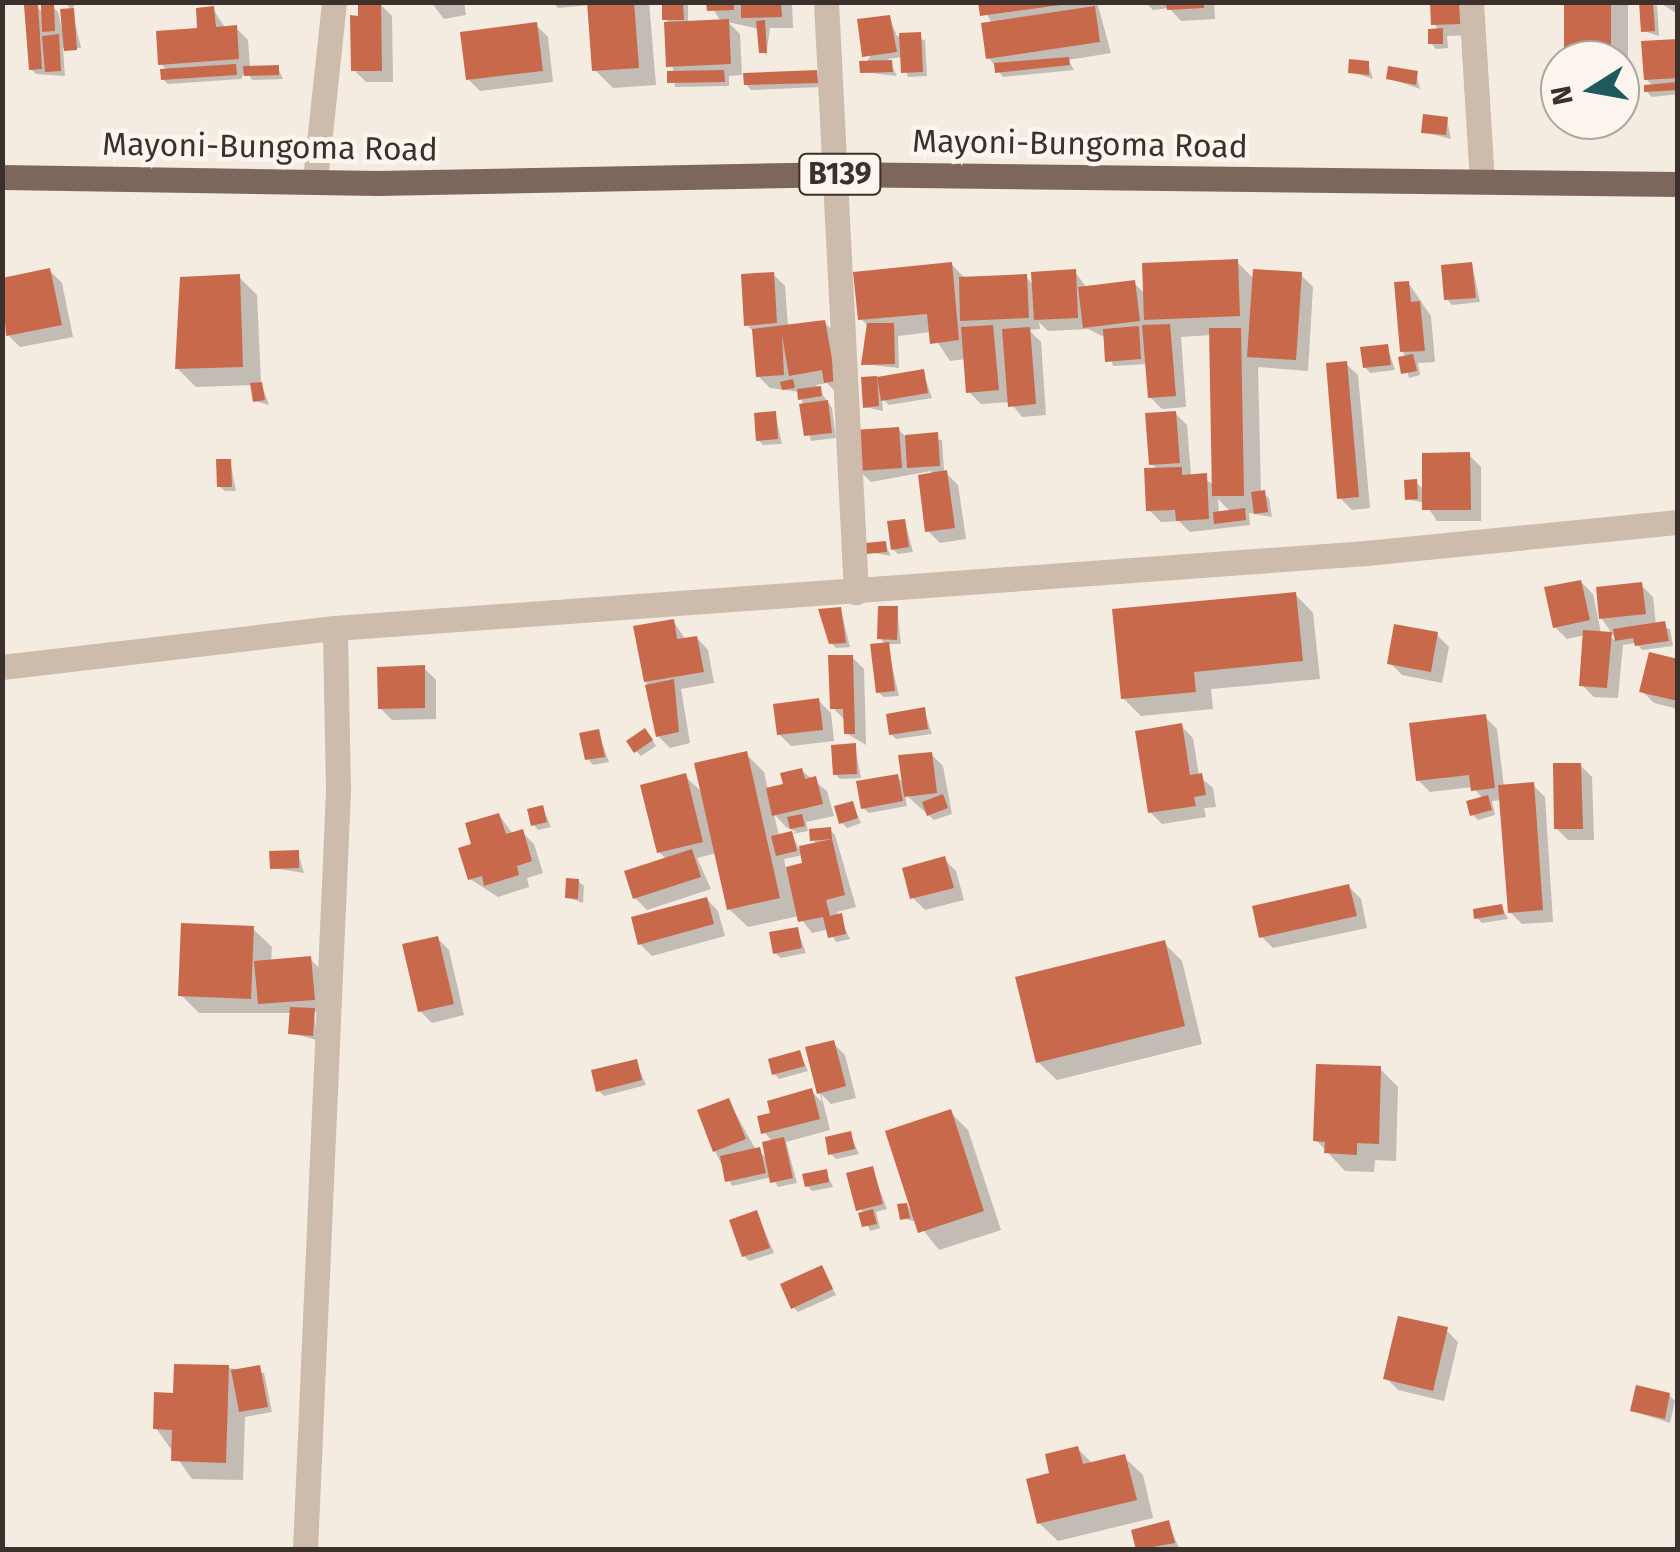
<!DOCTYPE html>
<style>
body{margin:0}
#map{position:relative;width:1680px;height:1552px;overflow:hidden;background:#f4ebe1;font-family:"Fira Sans",sans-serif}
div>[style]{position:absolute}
.shadow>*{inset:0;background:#0003}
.building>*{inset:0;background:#c8694b}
.street>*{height:25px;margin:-12.5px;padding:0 12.5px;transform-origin:12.5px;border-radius:12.5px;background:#cdbbac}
.primary>*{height:25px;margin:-12.5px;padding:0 12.5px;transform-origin:12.5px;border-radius:12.5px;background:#7d675c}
span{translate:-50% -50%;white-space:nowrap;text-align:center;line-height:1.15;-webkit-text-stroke:9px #fbf5ee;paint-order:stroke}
.shield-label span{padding:2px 8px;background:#fbf5ee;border:2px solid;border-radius:8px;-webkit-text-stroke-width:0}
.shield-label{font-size:30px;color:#3b302b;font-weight:700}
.street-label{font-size:32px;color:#3b302b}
.frame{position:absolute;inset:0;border:5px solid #3b302b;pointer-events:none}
.north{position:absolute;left:1540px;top:40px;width:100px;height:100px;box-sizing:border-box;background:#fbf5ee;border:2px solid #aea6a0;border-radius:50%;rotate:259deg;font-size:28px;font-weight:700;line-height:40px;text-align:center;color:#3b302b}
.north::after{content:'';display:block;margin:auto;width:35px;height:45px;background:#1f5a5e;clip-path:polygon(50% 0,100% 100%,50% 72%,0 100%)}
</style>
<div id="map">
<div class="shadow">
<div style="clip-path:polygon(65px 2px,77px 2px,72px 9px,81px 48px,63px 48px,65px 76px,36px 74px,31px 69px,37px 7px,44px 14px,53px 7px,58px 12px,66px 45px,71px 10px)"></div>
<div style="clip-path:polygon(431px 2px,464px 2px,466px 15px,444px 19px)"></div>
<div style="clip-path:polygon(553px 2px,649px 2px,656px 85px,613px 88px,595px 70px,590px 5px,558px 8px)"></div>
<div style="clip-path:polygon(665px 2px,688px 2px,688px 24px,721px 22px,709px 2px,792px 2px,793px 28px,770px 28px,766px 57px,759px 29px,728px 22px,740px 34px,742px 75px,729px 76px,729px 86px,675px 87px)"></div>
<div style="clip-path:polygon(981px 2px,1097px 2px,1111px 53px,1068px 60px,1074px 70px,1003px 77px,989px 58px,992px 24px)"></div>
<div style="clip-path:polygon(1145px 2px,1214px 2px,1215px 19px,1181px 21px,1169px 8px,1153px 10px)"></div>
<div style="clip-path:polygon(1472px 2px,1473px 35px,1447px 36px,1448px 48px,1436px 49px,1431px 43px,1440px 31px,1434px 24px)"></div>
<div style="clip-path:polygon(1566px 2px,1628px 2px,1628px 91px,1620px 91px,1620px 60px,1566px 60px)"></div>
<div style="clip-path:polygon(1641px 2px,1657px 6px,1659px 36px,1643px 31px)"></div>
<div style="clip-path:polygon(1659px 2px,1678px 2px,1678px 24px,1676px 13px)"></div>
<div style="clip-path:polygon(380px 4px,392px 16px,393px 82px,366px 82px,354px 70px,361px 18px)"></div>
<div style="clip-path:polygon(213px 9px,226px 29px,236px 28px,248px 40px,250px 69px,278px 68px,283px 79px,252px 80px,246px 70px,241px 79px,168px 84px,163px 79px,168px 71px,161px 64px,200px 31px)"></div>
<div style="clip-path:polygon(889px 17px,897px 36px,925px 40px,927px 76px,908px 77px,902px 57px,888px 59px,897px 76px,862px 72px)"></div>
<div style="clip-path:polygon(536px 25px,548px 37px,553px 82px,480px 91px,468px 79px)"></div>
<div style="clip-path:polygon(1678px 42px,1678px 94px,1652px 97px,1646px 91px,1654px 87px,1646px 79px)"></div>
<div style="clip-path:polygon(1368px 63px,1373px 79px,1351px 72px)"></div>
<div style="clip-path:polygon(816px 73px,822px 87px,751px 90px,746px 84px)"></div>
<div style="clip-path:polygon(1416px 73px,1420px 89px,1388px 78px)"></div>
<div style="clip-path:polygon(1447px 120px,1451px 139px,1424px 132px)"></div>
<div style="clip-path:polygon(evenodd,1237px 262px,1255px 280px,1301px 275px,1313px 287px,1308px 371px,1258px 367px,1261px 493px,1269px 498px,1272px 517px,1249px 513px,1250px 525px,1190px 532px,1179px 521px,1161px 522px,1149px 510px,1160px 472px,1152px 464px,1175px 413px,1187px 425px,1191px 475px,1214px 484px,1211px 335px,1181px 337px,1186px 407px,1162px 409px,1150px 397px,1148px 364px,1113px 366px,1106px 338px,1088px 329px,1048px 331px,1039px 322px,1040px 329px,1029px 330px,1041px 342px,1046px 415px,1022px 417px,1010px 402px,981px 404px,969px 392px,966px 359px,950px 361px,931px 332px,898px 336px,899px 368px,863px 364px,869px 327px,861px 319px,951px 264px,966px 279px,1026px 277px,1034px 286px,1075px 272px,1087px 288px,1134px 283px,1146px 295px,1237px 262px,1218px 499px,1231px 512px,1219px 513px,1218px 499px)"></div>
<div style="clip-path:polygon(1472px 264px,1480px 302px,1452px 305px,1447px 299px)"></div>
<div style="clip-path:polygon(50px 271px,62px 283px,73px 337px,20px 347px,8px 335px,2px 280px)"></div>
<div style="clip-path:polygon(773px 274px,785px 286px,788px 327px,824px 322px,836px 334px,838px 394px,827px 383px,816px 385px,832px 408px,836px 438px,811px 441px,800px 392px,770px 388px,758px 376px,755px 333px,747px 325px)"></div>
<div style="clip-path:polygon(239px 277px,257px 295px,261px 383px,269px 405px,255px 401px,253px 385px,196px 387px,177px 368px)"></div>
<div style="clip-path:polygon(1409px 284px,1431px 316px,1435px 362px,1418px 363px,1420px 375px,1409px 378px,1403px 351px)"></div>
<div style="clip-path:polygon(1387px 346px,1395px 370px,1370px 373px,1365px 367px)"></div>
<div style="clip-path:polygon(1346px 364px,1358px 375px,1370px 508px,1352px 510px,1340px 498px)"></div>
<div style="clip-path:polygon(923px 372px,932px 398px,889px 405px,882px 398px,883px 411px,865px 407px,863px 379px)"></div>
<div style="clip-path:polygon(775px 413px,782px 444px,763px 445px,758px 440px)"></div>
<div style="clip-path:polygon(898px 429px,906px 437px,942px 440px,944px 471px,958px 485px,966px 539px,940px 543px,928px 531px,931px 471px,871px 482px,859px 470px)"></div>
<div style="clip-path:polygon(1469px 455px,1481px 467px,1481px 521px,1437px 521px,1425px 503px,1407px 499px,1416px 482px,1425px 491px)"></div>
<div style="clip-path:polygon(230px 461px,236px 491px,225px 491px,219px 486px)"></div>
<div style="clip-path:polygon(905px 521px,913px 552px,898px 554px,893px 549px)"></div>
<div style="clip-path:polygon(885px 544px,891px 556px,869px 552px)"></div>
<div style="clip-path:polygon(1581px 582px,1593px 594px,1601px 633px,1617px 641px,1600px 616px,1641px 585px,1653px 597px,1656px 625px,1670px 629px,1673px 646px,1642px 650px,1636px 643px,1623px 645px,1618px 698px,1594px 697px,1582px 685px,1585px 635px,1567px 639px,1555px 627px)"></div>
<div style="clip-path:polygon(1295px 594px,1313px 613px,1320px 679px,1211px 689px,1213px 709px,1141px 716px,1123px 698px)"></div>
<div style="clip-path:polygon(897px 608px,901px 644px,887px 644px,899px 696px,884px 697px,878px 692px,886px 645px,880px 638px)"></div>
<div style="clip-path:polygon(841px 610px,850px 647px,836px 648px,831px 643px)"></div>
<div style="clip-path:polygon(673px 621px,686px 640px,697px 638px,708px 650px,714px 683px,681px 689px,690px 743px,670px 748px,658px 736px,646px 681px)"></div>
<div style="clip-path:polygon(1437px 635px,1449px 647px,1442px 683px,1402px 675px,1390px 663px)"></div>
<div style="clip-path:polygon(852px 657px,864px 669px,866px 745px,846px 733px,846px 721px,833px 708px)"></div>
<div style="clip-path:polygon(1678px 662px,1678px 709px,1654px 703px,1642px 691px)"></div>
<div style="clip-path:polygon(424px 668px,436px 680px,436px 719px,392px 720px,380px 708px)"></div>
<div style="clip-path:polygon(819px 701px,831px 713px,834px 741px,791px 746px,779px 734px)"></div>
<div style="clip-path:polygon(924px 710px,932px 734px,896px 739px,891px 734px)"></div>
<div style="clip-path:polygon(1485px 717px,1497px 729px,1504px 787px,1533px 785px,1545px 797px,1553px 922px,1522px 924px,1510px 912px,1502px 800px,1492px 801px,1495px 815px,1478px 820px,1472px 814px,1483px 799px,1473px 787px,1430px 792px,1418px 780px)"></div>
<div style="clip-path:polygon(1181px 726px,1193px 738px,1199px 776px,1213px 788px,1216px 807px,1204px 808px,1206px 817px,1162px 824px,1150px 812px)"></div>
<div style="clip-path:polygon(598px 732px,609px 762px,593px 765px,588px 759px)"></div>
<div style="clip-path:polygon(650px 736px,656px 746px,641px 756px,636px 751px)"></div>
<div style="clip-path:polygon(855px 746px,861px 778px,840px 779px,835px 774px)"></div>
<div style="clip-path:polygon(evenodd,746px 754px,764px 772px,768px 790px,786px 786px,801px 770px,827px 791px,834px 816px,806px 822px,808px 831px,792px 834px,799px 849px,818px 845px,813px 840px,830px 830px,835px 835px,856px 907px,837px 912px,850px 939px,836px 942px,829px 929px,812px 933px,799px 916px,748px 927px,729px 909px,717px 853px,697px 858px,711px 889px,647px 910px,635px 898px,667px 860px,659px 852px,685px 776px,704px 794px,746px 754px,774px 814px,786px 827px,797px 832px,779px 836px,774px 814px,746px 754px,803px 855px,805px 865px,786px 869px,784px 859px,803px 855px)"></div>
<div style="clip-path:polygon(931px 754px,943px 766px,952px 814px,934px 820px,905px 794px,907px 806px,869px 813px,863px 808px,897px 777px,905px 784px)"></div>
<div style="clip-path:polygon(1580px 765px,1592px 777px,1594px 840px,1568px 840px,1556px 828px)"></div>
<div style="clip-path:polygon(852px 803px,861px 823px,847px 828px,841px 822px)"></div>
<div style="clip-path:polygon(543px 808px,551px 827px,538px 830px,533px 824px)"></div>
<div style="clip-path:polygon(499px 815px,513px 834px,522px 832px,534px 844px,543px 873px,527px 878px,529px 887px,498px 897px,470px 879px)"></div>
<div style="clip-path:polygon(298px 852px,304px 873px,273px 868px)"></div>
<div style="clip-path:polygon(944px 859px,956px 871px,964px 900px,925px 910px,913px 898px)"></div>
<div style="clip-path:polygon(578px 881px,584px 886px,583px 903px,567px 897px)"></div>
<div style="clip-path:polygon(1349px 887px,1361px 899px,1367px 928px,1273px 948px,1261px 936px)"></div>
<div style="clip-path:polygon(707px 899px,718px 911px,725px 936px,652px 956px,640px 944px)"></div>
<div style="clip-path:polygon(1502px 907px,1508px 919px,1482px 923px,1476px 917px)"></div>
<div style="clip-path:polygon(253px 929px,272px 947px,271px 962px,310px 959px,322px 971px,325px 1011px,314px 1012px,317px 1040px,290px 1033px,292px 1013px,199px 1013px,181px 995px)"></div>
<div style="clip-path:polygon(797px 929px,806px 953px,781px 958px,775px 953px)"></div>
<div style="clip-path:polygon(437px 938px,449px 950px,464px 1015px,432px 1023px,420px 1011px)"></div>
<div style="clip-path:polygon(1164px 943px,1182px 961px,1202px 1044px,1057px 1080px,1038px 1062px)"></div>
<div style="clip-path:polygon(833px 1043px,845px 1055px,856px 1098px,831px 1104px,821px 1094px,830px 1130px,786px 1142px,797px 1183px,778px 1187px,772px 1177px,732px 1186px,715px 1151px,728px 1100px,756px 1150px,768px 1158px,773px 1142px,764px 1132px,773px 1115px,811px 1091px,822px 1102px,808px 1049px)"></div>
<div style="clip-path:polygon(799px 1053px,808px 1071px,779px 1079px,774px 1073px)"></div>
<div style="clip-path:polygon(636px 1061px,646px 1085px,604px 1096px,598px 1090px)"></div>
<div style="clip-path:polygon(1380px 1069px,1398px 1087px,1396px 1161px,1375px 1160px,1374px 1172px,1345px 1171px,1316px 1140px)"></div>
<div style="clip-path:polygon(950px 1112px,968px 1130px,1001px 1230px,939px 1250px,917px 1222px,902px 1218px,906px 1205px,915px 1214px)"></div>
<div style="clip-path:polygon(850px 1134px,859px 1154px,836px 1159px,831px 1154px)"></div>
<div style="clip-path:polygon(872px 1169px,887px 1209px,876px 1212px,880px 1228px,870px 1231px,849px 1175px)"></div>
<div style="clip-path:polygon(826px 1172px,833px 1187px,812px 1191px,807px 1185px)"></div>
<div style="clip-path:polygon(757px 1213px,774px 1253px,749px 1261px,744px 1256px)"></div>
<div style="clip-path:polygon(822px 1268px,836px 1295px,798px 1312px,793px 1307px)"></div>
<div style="clip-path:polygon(1446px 1330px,1458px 1342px,1444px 1401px,1398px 1390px,1386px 1378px)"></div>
<div style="clip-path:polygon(228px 1368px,264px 1373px,272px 1412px,245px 1417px,243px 1480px,192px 1479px,156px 1428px,175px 1395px)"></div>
<div style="clip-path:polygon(1669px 1395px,1675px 1401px,1670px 1423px,1632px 1411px)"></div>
<div style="clip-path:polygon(1078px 1449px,1093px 1464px,1124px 1457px,1143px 1475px,1153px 1518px,1058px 1541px,1039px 1523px,1052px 1475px)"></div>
<div style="clip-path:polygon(1168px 1522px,1179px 1548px,1139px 1550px)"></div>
</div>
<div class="building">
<div style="clip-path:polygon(358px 2px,381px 2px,382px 71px,351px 71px,350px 15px,358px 16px)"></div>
<div style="clip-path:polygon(587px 2px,634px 2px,639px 68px,592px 71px)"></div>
<div style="clip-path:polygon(662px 2px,683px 2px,684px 20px,662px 20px)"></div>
<div style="clip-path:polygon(706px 2px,734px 2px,734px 10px,707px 11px)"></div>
<div style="clip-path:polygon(741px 2px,781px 2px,782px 17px,741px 18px)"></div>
<div style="clip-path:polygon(978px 2px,1061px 2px,1061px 5px,980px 16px)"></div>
<div style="clip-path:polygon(1166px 2px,1204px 2px,1204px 8px,1167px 10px)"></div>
<div style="clip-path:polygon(1430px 2px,1461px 2px,1462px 24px,1431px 25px)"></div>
<div style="clip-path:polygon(1564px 2px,1611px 2px,1611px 60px,1564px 60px)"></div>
<div style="clip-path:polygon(1639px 2px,1653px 2px,1655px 31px,1641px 32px)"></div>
<div style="clip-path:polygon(38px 4px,42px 69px,29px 70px,24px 5px)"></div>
<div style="clip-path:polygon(41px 5px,54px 5px,55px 31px,42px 32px)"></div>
<div style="clip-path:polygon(214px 6px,216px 27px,237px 25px,239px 59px,158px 65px,156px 31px,197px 28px,196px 8px)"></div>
<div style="clip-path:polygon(1095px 6px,1100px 42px,986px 59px,981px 23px)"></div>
<div style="clip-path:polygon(74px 8px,77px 50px,64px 51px,60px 9px)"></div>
<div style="clip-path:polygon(890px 15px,897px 52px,862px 57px,857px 19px)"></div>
<div style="clip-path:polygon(729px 19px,731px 64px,666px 67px,664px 22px)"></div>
<div style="clip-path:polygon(765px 20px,767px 53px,759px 53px,756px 21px)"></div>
<div style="clip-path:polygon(537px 22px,543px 71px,466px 80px,460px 32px)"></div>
<div style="clip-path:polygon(1443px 28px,1443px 44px,1428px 44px,1428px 29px)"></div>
<div style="clip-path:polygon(921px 32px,923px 72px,901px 73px,899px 33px)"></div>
<div style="clip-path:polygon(59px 34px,61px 71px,45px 72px,42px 36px)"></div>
<div style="clip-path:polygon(1678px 39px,1678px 78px,1644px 80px,1641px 41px)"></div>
<div style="clip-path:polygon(1069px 57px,1070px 65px,995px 73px,994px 63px)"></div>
<div style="clip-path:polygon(1349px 59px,1369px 61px,1369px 75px,1348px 73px)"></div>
<div style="clip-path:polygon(892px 60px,893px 72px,860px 73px,859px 61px)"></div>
<div style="clip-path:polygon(236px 64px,237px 75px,161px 80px,160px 69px)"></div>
<div style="clip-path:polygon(279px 65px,279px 75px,244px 76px,243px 66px)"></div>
<div style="clip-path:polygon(1388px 66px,1418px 71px,1416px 85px,1386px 79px)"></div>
<div style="clip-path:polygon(724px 70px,725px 82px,667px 83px,667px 71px)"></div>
<div style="clip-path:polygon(817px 70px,818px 83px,744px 85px,743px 73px)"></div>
<div style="clip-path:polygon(1678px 82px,1678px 90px,1644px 92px,1644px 85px)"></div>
<div style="clip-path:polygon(1423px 114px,1448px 117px,1446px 135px,1421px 133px)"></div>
<div style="clip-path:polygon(1238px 259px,1240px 316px,1144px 320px,1142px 263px)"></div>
<div style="clip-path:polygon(952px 262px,959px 340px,930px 344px,927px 314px,858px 320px,853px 272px)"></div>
<div style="clip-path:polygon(1472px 262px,1476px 298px,1444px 300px,1441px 265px)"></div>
<div style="clip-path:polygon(50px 268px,62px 325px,6px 336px,2px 278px)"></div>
<div style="clip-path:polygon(1076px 269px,1078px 318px,1034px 320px,1031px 272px)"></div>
<div style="clip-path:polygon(1253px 269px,1302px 272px,1296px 360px,1247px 357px)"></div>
<div style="clip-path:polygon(774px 272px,777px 323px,744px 326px,741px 274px)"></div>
<div style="clip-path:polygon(240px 274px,243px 367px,175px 369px,180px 277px)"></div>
<div style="clip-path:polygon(1027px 274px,1029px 318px,960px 321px,959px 277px)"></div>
<div style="clip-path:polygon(1135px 280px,1140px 321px,1083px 328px,1078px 287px)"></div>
<div style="clip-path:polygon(1409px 281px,1411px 302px,1420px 301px,1425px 351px,1400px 352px,1394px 282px)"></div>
<div style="clip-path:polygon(825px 320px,836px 381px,824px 383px,822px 370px,789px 376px,782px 335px,784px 375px,756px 377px,752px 329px)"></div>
<div style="clip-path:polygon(867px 323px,894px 323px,895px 364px,861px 365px)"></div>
<div style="clip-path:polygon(1170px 324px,1176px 396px,1148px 398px,1142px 325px)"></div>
<div style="clip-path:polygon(993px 325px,999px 390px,966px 393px,961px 327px)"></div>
<div style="clip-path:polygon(1139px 326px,1141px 359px,1105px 362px,1103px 329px)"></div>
<div style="clip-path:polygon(1030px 327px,1036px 404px,1008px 407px,1002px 329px)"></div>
<div style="clip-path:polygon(1209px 328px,1241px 328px,1244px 496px,1212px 496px)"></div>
<div style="clip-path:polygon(1388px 344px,1391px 365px,1363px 368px,1360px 347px)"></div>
<div style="clip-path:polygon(1413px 354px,1417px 371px,1401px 374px,1398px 357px)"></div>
<div style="clip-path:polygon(1347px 361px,1359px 497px,1337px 499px,1326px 363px)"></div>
<div style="clip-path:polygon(924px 369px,928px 393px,881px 401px,877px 377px)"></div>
<div style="clip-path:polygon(877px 376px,879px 406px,863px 408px,861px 377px)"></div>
<div style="clip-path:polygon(793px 379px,795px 388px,782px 390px,780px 382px)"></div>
<div style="clip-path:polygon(262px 382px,265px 400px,253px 402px,250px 383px)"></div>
<div style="clip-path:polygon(821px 386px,822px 396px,798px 400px,797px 389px)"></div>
<div style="clip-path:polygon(828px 400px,832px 433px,804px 436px,799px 404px)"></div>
<div style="clip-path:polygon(776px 411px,778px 439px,756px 441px,754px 413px)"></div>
<div style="clip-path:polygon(1176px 411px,1180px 463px,1149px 465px,1145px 413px)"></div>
<div style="clip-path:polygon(899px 427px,902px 468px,857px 471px,854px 430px)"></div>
<div style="clip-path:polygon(938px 432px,940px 466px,907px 468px,905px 435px)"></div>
<div style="clip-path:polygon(1470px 452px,1471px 510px,1422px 510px,1422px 453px)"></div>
<div style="clip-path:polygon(216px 459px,231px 459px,232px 487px,217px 487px)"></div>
<div style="clip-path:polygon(1182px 467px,1182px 475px,1207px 473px,1209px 519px,1176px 521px,1175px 510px,1146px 511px,1144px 468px)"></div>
<div style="clip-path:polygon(947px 470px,955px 528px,925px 532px,918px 475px)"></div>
<div style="clip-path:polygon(1417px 479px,1418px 499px,1405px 500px,1404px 480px)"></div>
<div style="clip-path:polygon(1265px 490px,1268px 512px,1254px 514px,1251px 492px)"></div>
<div style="clip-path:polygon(1245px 508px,1246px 520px,1214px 524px,1213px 512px)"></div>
<div style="clip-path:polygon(905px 519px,909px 547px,891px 550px,887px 521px)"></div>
<div style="clip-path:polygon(886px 541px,887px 552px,866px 554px,865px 543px)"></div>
<div style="clip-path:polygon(1581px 580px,1590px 620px,1553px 628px,1544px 587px)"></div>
<div style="clip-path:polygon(1642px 582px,1646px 614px,1599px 619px,1596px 587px)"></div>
<div style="clip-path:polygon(1296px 592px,1303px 661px,1194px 672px,1196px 692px,1121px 699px,1112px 609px)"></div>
<div style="clip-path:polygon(878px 606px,898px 606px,897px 640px,877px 639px)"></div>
<div style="clip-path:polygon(841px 607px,846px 643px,829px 644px,818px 609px)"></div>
<div style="clip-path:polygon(674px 619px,677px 639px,697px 636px,704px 672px,644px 682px,633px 626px)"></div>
<div style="clip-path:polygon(1665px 621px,1669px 641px,1635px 646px,1633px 638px,1615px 641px,1613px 629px)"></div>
<div style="clip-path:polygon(1394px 624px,1438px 632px,1431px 672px,1387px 664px)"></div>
<div style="clip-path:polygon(1583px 630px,1612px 632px,1607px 688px,1579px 686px)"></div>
<div style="clip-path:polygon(889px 642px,895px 691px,876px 693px,870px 644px)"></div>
<div style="clip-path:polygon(1649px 652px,1678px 659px,1678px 701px,1639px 692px)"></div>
<div style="clip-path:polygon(828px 655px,853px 655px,855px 734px,844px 734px,843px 709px,830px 709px)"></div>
<div style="clip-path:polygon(425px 665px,425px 708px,378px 709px,377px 667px)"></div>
<div style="clip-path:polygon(674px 679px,679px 732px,656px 737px,645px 685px)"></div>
<div style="clip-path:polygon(819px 698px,823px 730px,777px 735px,773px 704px)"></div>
<div style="clip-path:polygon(925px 707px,928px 729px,889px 735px,886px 714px)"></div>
<div style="clip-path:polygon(1486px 714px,1495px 788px,1471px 791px,1469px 775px,1416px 781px,1409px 723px)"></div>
<div style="clip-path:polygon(1182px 723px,1190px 775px,1202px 773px,1206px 795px,1194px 797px,1196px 806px,1148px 813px,1135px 731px)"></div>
<div style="clip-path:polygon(645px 728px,653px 740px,634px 753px,626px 741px)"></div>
<div style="clip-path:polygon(599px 729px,605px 757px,585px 760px,579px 733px)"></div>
<div style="clip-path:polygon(856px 743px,857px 774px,833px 775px,831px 745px)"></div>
<div style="clip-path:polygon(747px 751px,780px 898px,727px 910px,694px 763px)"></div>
<div style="clip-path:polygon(932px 752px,937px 793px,904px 797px,898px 755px)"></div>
<div style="clip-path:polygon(1553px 763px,1581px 763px,1583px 829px,1554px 829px)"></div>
<div style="clip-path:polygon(802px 768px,805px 779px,816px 776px,823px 804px,772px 816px,766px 788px,783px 784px,780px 773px)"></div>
<div style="clip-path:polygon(686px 773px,703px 842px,657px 853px,640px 785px)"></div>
<div style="clip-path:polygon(898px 774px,903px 801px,861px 809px,856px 781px)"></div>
<div style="clip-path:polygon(1534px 782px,1543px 910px,1508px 913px,1498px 785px)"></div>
<div style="clip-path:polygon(943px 794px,948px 808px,927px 816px,922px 802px)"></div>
<div style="clip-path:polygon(1488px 795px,1492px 810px,1470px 816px,1466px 801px)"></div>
<div style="clip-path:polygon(853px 801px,858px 818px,839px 824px,834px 806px)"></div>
<div style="clip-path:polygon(543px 805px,547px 822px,531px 826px,527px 809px)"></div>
<div style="clip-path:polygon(499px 813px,506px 834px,523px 829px,532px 861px,517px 866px,519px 875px,484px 886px,482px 876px,468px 880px,458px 848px,471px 844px,465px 823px)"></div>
<div style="clip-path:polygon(802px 814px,805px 826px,790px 829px,787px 817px)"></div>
<div style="clip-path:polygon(831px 827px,832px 839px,810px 841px,809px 829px)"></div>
<div style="clip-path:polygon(792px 831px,797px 851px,776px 856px,771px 836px)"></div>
<div style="clip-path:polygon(832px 839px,845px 895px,826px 900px,830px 916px,842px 913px,846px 934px,828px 938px,823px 917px,798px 922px,786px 867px,802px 863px,799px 846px)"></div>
<div style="clip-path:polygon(692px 849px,701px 877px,633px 899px,624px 871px)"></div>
<div style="clip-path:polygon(299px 850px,299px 868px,270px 869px,269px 851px)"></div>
<div style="clip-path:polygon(945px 856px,954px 888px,910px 899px,902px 868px)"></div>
<div style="clip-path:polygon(566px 878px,579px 879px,578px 899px,565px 898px)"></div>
<div style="clip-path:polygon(1349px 884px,1357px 916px,1259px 938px,1252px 906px)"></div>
<div style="clip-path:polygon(707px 897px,714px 924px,638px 945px,631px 917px)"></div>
<div style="clip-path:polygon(1502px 904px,1504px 914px,1474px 919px,1473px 909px)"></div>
<div style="clip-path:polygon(181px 923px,254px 926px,251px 999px,178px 996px)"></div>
<div style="clip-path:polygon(798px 927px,802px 948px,773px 954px,769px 932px)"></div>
<div style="clip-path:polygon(438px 936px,454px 1004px,418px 1012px,402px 944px)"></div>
<div style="clip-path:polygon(1165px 940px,1185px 1026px,1036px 1063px,1015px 977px)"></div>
<div style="clip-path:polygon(311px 956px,315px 1000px,258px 1004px,254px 961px)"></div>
<div style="clip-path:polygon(290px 1007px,315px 1008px,313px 1036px,288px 1034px)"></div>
<div style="clip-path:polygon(834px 1040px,846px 1086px,817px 1094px,805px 1047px)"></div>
<div style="clip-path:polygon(800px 1050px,805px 1066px,772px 1075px,768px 1059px)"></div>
<div style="clip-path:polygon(637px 1059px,642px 1080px,596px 1092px,591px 1070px)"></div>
<div style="clip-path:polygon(1316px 1064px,1381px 1066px,1379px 1144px,1357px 1143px,1357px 1155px,1324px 1153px,1325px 1142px,1313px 1141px)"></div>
<div style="clip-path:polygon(812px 1088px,820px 1119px,761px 1134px,757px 1116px,770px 1113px,767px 1101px)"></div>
<div style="clip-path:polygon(729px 1098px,746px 1139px,713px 1152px,697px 1110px)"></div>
<div style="clip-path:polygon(951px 1109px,984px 1211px,918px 1233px,885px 1131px)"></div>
<div style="clip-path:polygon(851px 1131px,855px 1149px,828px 1155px,825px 1137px)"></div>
<div style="clip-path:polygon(784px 1137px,793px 1178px,770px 1183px,762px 1142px)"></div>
<div style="clip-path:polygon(760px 1147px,766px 1173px,725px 1182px,720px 1156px)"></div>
<div style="clip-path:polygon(873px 1166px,883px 1204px,856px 1211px,846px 1173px)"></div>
<div style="clip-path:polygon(827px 1169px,829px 1182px,805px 1187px,802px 1174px)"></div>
<div style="clip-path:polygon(907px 1203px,910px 1218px,900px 1220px,897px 1204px)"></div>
<div style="clip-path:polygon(873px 1209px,877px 1224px,862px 1227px,858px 1213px)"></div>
<div style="clip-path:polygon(757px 1210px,770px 1248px,742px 1257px,729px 1220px)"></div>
<div style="clip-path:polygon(822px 1265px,833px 1289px,791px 1309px,780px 1284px)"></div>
<div style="clip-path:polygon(1398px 1316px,1448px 1327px,1433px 1391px,1383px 1379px)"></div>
<div style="clip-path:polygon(174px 1364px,229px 1365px,226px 1463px,171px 1461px,172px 1430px,153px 1429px,154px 1392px,173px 1393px)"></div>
<div style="clip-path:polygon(260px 1365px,268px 1407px,239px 1412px,231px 1370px)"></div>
<div style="clip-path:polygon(1636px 1385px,1670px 1393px,1665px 1419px,1630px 1411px)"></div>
<div style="clip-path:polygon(1078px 1446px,1083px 1464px,1125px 1454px,1137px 1500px,1037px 1524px,1026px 1479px,1049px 1473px,1045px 1454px)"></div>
<div style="clip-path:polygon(1169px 1520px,1175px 1543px,1136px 1550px,1131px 1530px)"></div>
</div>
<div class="street">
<div style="left:826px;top:2px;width:591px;rotate:87.09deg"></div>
<div style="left:1471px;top:2px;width:179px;rotate:86.5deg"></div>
<div style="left:315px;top:180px;width:179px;rotate:-83.9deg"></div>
<div style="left:2px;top:667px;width:335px;rotate:-6.7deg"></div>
<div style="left:335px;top:628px;width:1034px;rotate:-4.16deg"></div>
<div style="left:1366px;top:553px;width:314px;rotate:-5.7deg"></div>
<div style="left:305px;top:1550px;width:761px;rotate:-87.51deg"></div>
<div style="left:338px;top:790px;width:162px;rotate:-91.1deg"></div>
</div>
<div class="primary">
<div style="left:2px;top:177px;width:375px;rotate:0.9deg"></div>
<div style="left:377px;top:183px;width:456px;rotate:-1.1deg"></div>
<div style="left:833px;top:174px;width:845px;rotate:0.68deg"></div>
</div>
<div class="shield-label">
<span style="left:840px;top:174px">B139</span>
</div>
<div class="street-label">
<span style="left:1080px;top:144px;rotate:1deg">Mayoni-Bungoma Road</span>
<span style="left:270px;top:147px;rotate:1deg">Mayoni-Bungoma Road</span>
</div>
<div class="frame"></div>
<div class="north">N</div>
</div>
